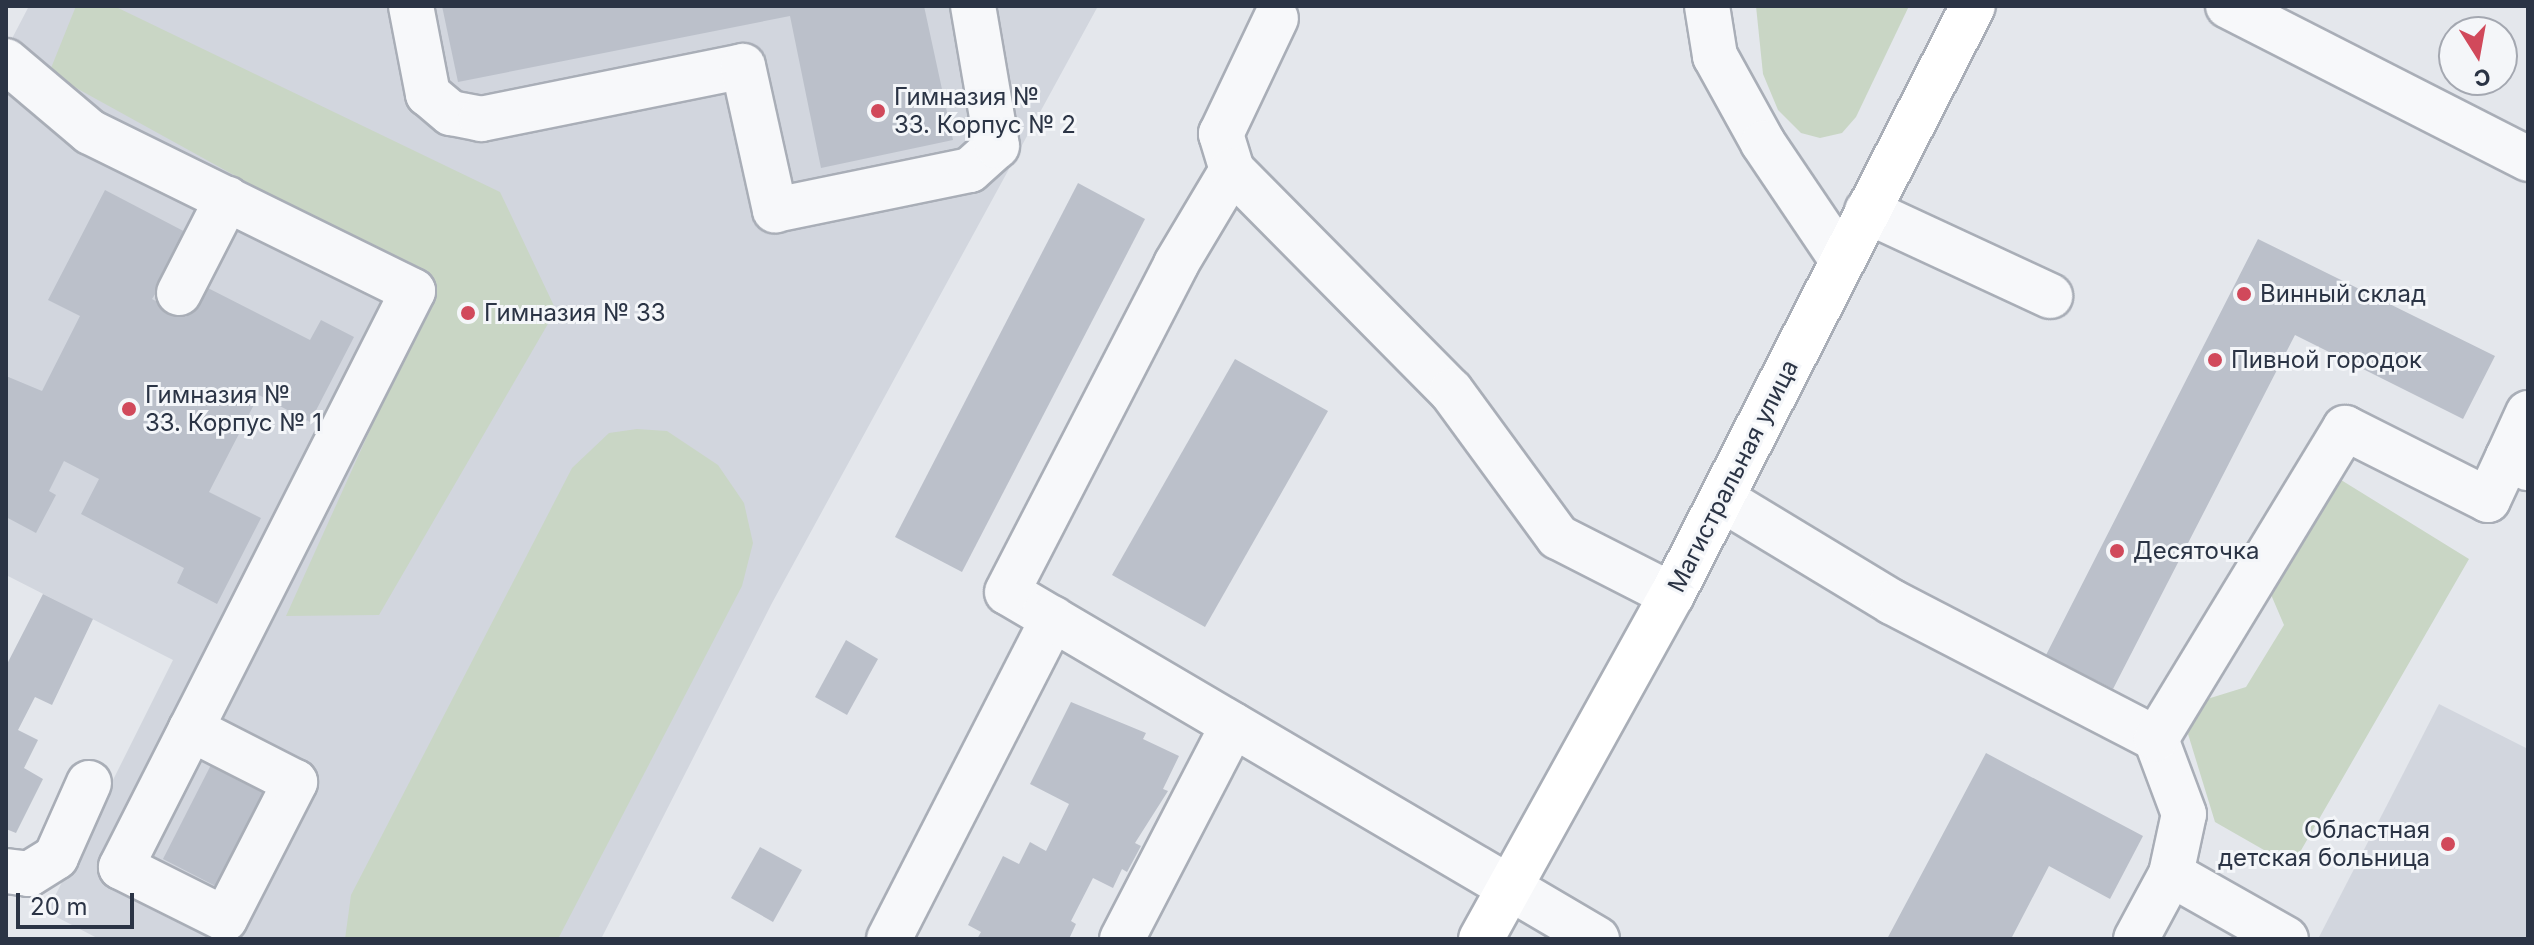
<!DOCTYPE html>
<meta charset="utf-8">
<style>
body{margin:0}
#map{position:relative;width:2534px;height:945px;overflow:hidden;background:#e4e7ec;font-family:Inter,sans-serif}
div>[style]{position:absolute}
.built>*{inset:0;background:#d2d6de}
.green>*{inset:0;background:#c9d6c5}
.building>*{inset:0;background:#bbc0ca}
.roads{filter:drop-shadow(2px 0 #a9aeb7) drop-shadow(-2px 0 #a9aeb7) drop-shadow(0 2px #a9aeb7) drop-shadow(0 -2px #a9aeb7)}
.minor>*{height:44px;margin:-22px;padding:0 22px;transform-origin:22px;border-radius:22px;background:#f7f8fa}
.highway>*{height:44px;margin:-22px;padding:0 22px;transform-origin:22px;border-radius:22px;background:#fff}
.dots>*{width:22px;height:22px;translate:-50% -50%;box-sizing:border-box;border:4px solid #f4f6f9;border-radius:50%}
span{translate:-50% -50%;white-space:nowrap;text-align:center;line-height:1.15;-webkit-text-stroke:6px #f4f6f9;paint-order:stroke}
.poi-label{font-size:24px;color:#2b3445}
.left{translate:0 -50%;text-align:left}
.right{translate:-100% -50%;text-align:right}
.street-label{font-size:24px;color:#2b3445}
.frame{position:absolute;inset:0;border:8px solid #2b3445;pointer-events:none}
.north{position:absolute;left:2438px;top:16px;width:80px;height:80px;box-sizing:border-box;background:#f4f6f9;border:2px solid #a4a8b1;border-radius:50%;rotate:169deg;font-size:22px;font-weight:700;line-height:32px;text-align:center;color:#2b3445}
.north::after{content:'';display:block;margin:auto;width:28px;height:36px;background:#d1495b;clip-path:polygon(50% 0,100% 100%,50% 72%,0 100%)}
.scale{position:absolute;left:16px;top:893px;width:118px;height:36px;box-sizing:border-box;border:4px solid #2b3445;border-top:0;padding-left:10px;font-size:24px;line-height:28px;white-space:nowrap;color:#2b3445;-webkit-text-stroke:6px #f4f6f9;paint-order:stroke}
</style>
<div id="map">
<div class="built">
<div style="clip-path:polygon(29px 6px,1098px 6px,772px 603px,601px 939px,99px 939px,47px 912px,173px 660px,6px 575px,6px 50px)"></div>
<div style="clip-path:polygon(2439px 704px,2528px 749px,2528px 939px,2318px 939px)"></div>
</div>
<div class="green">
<div style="clip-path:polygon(76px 6px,114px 6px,500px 192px,556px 310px,379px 615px,286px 616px,435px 286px,49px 73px)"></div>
<div style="clip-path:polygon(1756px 6px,1909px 6px,1856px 117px,1842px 133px,1820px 138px,1801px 133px,1778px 110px,1763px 74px)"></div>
<div style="clip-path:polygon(637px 429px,667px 431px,718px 465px,744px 503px,753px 543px,742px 586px,558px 939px,345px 939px,351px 895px,572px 468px,609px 433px)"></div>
<div style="clip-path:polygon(2333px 475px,2469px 559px,2292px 866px,2215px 822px,2188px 734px,2204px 700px,2246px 687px,2284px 625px,2266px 583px)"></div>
</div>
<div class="building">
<div style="clip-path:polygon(442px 6px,924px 6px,953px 140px,821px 168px,790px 16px,458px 82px)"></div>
<div style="clip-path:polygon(1078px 183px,1145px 219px,962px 572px,895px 537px)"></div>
<div style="clip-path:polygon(105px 190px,193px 236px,152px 299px,186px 317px,202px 285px,310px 340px,321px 320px,354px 337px,310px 422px,259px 395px,209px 492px,261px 518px,217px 604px,177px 583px,184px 568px,81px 514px,99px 479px,64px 461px,49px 491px,56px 495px,36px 533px,6px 517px,6px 376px,42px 391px,80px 316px,48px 300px)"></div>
<div style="clip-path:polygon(2258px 239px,2495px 356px,2463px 419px,2295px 335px,2113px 689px,2046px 655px)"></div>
<div style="clip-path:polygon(1235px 359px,1328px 411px,1205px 627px,1112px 575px)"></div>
<div style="clip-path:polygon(43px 594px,93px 619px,52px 705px,35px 697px,18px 730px,38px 740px,24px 768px,43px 779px,16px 833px,6px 829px,6px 666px)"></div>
<div style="clip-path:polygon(846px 640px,878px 659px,847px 715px,815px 697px)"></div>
<div style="clip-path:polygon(1071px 702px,1146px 733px,1143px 739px,1179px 756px,1163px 789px,1168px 791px,1135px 843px,1141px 846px,1127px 872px,1122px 869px,1113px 888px,1093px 878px,1071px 921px,1076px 924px,1069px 939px,977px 939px,981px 932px,968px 925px,1003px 856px,1019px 864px,1030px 842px,1046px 851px,1069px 804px,1030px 784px)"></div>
<div style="clip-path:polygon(1986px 753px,2143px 836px,2110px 899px,2049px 866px,2011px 939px,1887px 939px)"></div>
<div style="clip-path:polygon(215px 757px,279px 789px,227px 892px,163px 859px)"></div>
<div style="clip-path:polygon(760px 847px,802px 870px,773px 922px,731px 898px)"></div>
</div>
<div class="roads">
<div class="minor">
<div style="left:411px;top:6px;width:90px;rotate:79.1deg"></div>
<div style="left:428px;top:94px;width:30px;rotate:40deg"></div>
<div style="left:451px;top:113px;width:31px;rotate:11deg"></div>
<div style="left:481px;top:119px;width:267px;rotate:-11.4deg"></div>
<div style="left:743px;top:66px;width:148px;rotate:77.5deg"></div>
<div style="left:775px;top:210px;width:199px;rotate:-11.6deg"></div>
<div style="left:970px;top:170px;width:36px;rotate:-42deg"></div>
<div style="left:997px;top:146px;width:142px;rotate:-99.7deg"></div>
<div style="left:1707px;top:6px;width:51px;rotate:80.9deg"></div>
<div style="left:1715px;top:56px;width:99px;rotate:61.1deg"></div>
<div style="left:1763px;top:143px;width:141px;rotate:56deg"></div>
<div style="left:2228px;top:6px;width:337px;rotate:27deg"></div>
<div style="left:6px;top:61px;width:110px;rotate:40.2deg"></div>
<div style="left:90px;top:132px;width:360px;rotate:26.2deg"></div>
<div style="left:413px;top:291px;width:646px;rotate:116.88deg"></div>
<div style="left:121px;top:867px;width:116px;rotate:26.6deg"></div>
<div style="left:225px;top:919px;width:154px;rotate:-62.9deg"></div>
<div style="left:295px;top:782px;width:117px;rotate:-153deg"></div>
<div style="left:1232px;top:170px;width:38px;rotate:-107deg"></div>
<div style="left:1221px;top:134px;width:128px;rotate:-64.6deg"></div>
<div style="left:1867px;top:211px;width:202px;rotate:24.9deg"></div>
<div style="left:179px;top:293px;width:106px;rotate:-62.9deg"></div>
<div style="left:2528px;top:413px;width:48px;rotate:114.4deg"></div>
<div style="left:2508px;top:457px;width:23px;rotate:29deg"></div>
<div style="left:1722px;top:499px;width:199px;rotate:31.2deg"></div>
<div style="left:1892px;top:602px;width:297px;rotate:27.4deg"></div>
<div style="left:6px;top:871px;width:23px;rotate:7deg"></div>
<div style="left:29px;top:874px;width:32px;rotate:-32deg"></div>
<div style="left:56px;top:857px;width:81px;rotate:-66deg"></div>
<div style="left:2171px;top:874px;width:61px;rotate:-77.8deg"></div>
<div style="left:2184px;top:814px;width:80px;rotate:-110.5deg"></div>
<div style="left:2156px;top:739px;width:364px;rotate:-58.7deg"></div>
<div style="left:2345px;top:428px;width:160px;rotate:26.7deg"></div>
<div style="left:2488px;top:500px;width:47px;rotate:-65.1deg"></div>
<div style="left:889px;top:939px;width:360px;rotate:-62.9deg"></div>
<div style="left:1122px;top:939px;width:241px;rotate:-62.6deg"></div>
<div style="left:1597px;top:939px;width:684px;rotate:-149.54deg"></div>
<div style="left:1007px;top:592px;width:369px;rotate:-62.7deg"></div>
<div style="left:1176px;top:264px;width:109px;rotate:-59.2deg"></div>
<div style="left:1232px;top:170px;width:311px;rotate:45.3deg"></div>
<div style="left:1451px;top:391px;width:181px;rotate:53.8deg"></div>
<div style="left:1558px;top:537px;width:128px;rotate:27deg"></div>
<div style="left:2136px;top:939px;width:74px;rotate:-61.7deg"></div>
<div style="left:2171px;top:874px;width:132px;rotate:29.5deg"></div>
</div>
<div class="highway">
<div style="left:1481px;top:939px;width:393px;rotate:-61deg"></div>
<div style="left:1672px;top:595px;width:661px;rotate:-62.93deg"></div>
</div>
</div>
<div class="dots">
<div style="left:878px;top:111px;background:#d1495b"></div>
<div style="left:2244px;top:294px;background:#d1495b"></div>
<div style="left:468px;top:313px;background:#d1495b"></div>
<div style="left:2215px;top:360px;background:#d1495b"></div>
<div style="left:129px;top:409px;background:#d1495b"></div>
<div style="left:2117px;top:551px;background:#d1495b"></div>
<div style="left:2448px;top:844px;background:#d1495b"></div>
</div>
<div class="poi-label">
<span class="left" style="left:894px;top:111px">Гимназия №<br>33. Корпус № 2</span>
<span class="left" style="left:2260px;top:294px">Винный склад</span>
<span class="left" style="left:484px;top:313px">Гимназия № 33</span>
<span class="left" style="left:2231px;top:360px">Пивной городок</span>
<span class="left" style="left:145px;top:409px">Гимназия №<br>33. Корпус № 1</span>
<span class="left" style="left:2133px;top:551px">Десяточка</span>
<span class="right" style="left:2430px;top:844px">Областная<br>детская больница</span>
</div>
<div class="street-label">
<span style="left:1733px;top:476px;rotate:-63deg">Магистральная улица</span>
</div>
<div class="frame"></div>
<div class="north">С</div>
<div class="scale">20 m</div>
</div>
